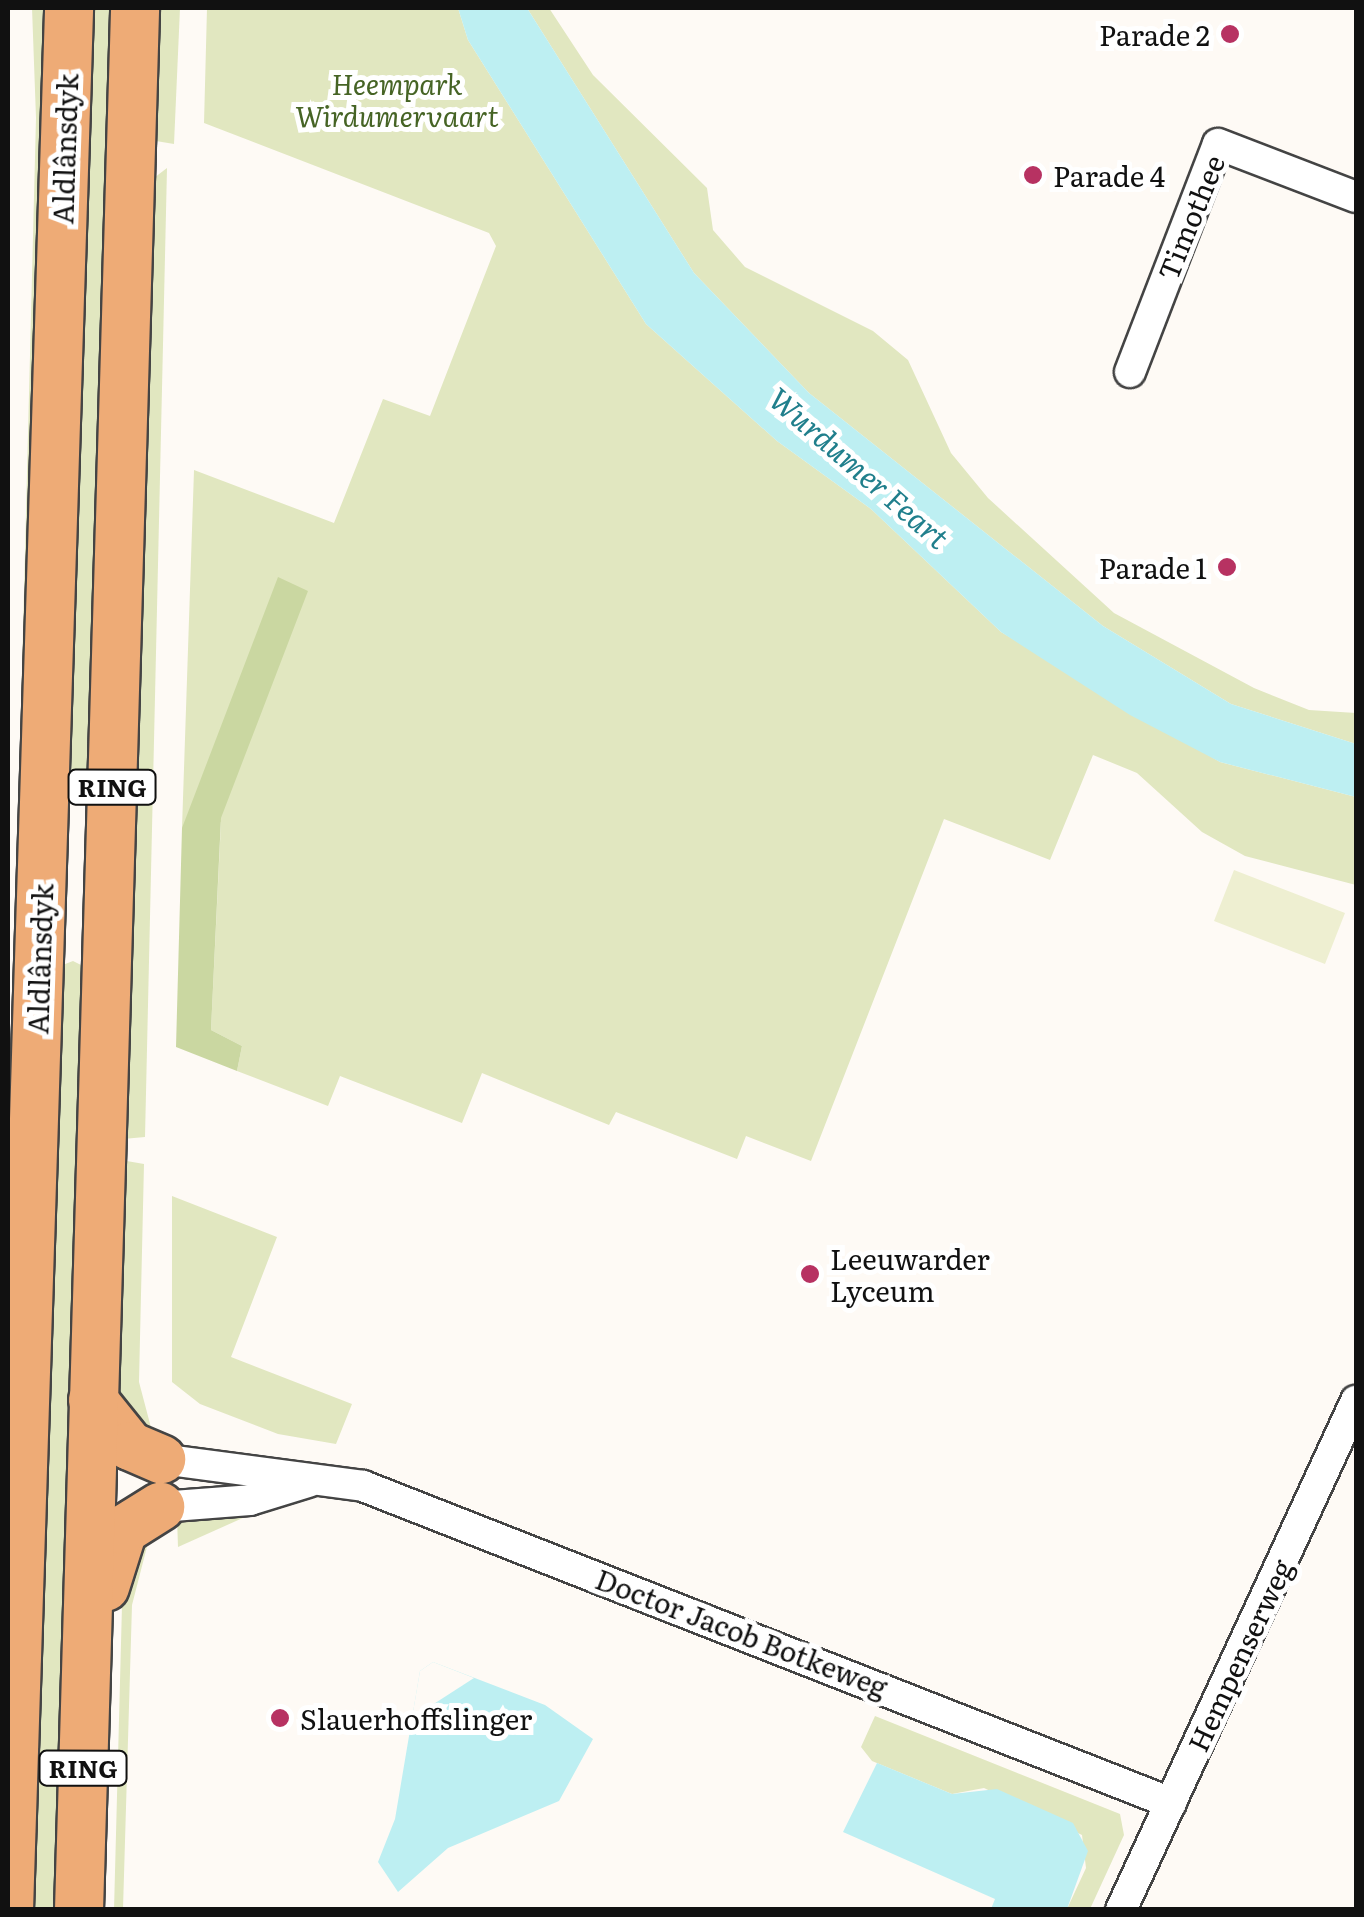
<!DOCTYPE html>
<meta charset="utf-8">
<style>
body{margin:0}
#map{position:relative;width:1364px;height:1917px;overflow:hidden;background:#fefaf5;font-family:Literata,serif}
div>[style]{position:absolute}
.green>*{inset:0;background:#e1e7c0}
.forest>*{inset:0;background:#cad7a1}
.pitch>*{inset:0;background:#eeefd1}
.water>*{inset:0;background:#bdeff2}
.pier>*{inset:0;background:#fefaf5}
.roads{filter:drop-shadow(2px 0 #444) drop-shadow(-2px 0 #444) drop-shadow(0 2px #444) drop-shadow(0 -2px #444)}
.street>*{height:30px;margin:-15px;padding:0 15px;transform-origin:15px;border-radius:15px;background:#fff}
.primary>*{height:48px;margin:-24px;padding:0 24px;transform-origin:24px;border-radius:24px;background:#eeab76}
.dots>*{width:28px;height:28px;translate:-50% -50%;box-sizing:border-box;border:5px solid #fff;border-radius:50%}
span{translate:-50% -50%;white-space:nowrap;text-align:center;line-height:1.15;-webkit-text-stroke:10px #fff;paint-order:stroke}
.shield-label span{padding:2px 8px;background:#fff;border:2px solid;border-radius:8px;-webkit-text-stroke-width:0}
.shield-label{font-size:25px;color:#111;font-weight:700}
.poi-label{font-size:28px;color:#111}
.right{translate:-100% -50%;text-align:right}
.left{translate:0 -50%;text-align:left}
.park-label{font-size:28px;color:#466425;font-style:italic}
.street-label{font-size:28px;color:#111}
.water-label{font-size:30px;color:#207f8c;font-style:italic}
.frame{position:absolute;inset:0;border:10px solid #111;pointer-events:none}
</style>
<div id="map">
<div class="green">
<div style="clip-path:polygon(32px 8px,47px 8px,8px 1221px,36px 118px)"></div>
<div style="clip-path:polygon(88px 8px,116px 8px,90px 776px,79px 781px,68px 776px)"></div>
<div style="clip-path:polygon(155px 8px,180px 8px,174px 144px,150px 140px)"></div>
<div style="clip-path:polygon(207px 8px,458px 8px,468px 40px,646px 324px,777px 441px,871px 509px,1001px 632px,1220px 762px,1356px 797px,1356px 885px,1245px 856px,1202px 832px,1137px 773px,1093px 755px,1050px 860px,944px 819px,811px 1161px,746px 1136px,737px 1159px,616px 1112px,609px 1125px,482px 1073px,462px 1123px,340px 1076px,328px 1106px,237px 1071px,242px 1046px,211px 1030px,221px 822px,182px 828px,194px 470px,334px 523px,383px 399px,430px 416px,496px 246px,489px 233px,204px 123px)"></div>
<div style="clip-path:polygon(527px 8px,549px 8px,593px 75px,707px 188px,713px 230px,745px 267px,873px 331px,908px 360px,951px 453px,988px 498px,1114px 613px,1254px 688px,1309px 710px,1356px 713px,1356px 744px,1231px 704px,1103px 626px,809px 393px,694px 273px)"></div>
<div style="clip-path:polygon(167px 168px,145px 1137px,123px 1139px,150px 181px)"></div>
<div style="clip-path:polygon(73px 961px,85px 967px,61px 1909px,27px 1910px,60px 966px)"></div>
<div style="clip-path:polygon(121px 1160px,144px 1164px,139px 1382px,154px 1439px,135px 1430px,113px 1383px)"></div>
<div style="clip-path:polygon(172px 1196px,277px 1237px,231px 1357px,352px 1404px,336px 1444px,278px 1434px,200px 1404px,172px 1382px)"></div>
<div style="clip-path:polygon(245px 1513px,245px 1517px,178px 1547px,177px 1517px)"></div>
<div style="clip-path:polygon(151px 1531px,132px 1605px,123px 1909px,114px 1910px,123px 1567px)"></div>
<div style="clip-path:polygon(875px 1716px,1120px 1814px,1124px 1835px,1090px 1909px,1067px 1909px,1086px 1868px,1082px 1835px,984px 1788px,952px 1794px,872px 1761px,861px 1747px)"></div>
</div>
<div class="forest">
<div style="clip-path:polygon(278px 577px,308px 591px,221px 818px,211px 1030px,242px 1046px,237px 1071px,176px 1047px,182px 828px)"></div>
</div>
<div class="pitch">
<div style="clip-path:polygon(1234px 870px,1345px 913px,1325px 964px,1214px 921px)"></div>
</div>
<div class="water">
<div style="clip-path:polygon(458px 8px,527px 8px,694px 273px,809px 393px,1103px 626px,1231px 704px,1356px 744px,1356px 797px,1220px 762px,1130px 715px,1001px 632px,871px 509px,777px 441px,646px 324px,468px 40px)"></div>
<div style="clip-path:polygon(433px 1662px,545px 1705px,593px 1739px,559px 1801px,448px 1848px,398px 1892px,378px 1862px,395px 1819px,420px 1671px)"></div>
<div style="clip-path:polygon(877px 1763px,952px 1794px,997px 1789px,1073px 1823px,1088px 1851px,1067px 1909px,991px 1909px,995px 1899px,843px 1832px)"></div>
</div>
<div class="pier">
<div style="clip-path:polygon(433px 1662px,474px 1678px,412px 1718px,420px 1671px)"></div>
</div>
<div class="roads">
<div class="street">
<div style="left:1130px;top:372px;width:244px;rotate:-68.9deg"></div>
<div style="left:1218px;top:144px;width:148px;rotate:21deg"></div>
<div style="left:161px;top:1459px;width:204px;rotate:7.6deg"></div>
<div style="left:363px;top:1486px;width:868px;rotate:21.42deg"></div>
<div style="left:160px;top:1507px;width:90px;rotate:-4.4deg"></div>
<div style="left:250px;top:1500px;width:61px;rotate:-17.2deg"></div>
<div style="left:1121px;top:1910px;width:561px;rotate:-65.22deg"></div>
</div>
<div class="primary">
<div style="left:93px;top:1400px;width:59px;rotate:51.2deg"></div>
<div style="left:130px;top:1446px;width:34px;rotate:23deg"></div>
<div style="left:105px;top:1587px;width:60px;rotate:-72.5deg"></div>
<div style="left:123px;top:1530px;width:44px;rotate:-31.9deg"></div>
<div style="left:9px;top:1910px;width:1903px;rotate:-88.19deg"></div>
<div style="left:79px;top:1910px;width:1903px;rotate:-88.31deg"></div>
</div>
</div>
<div class="dots">
<div style="left:1230px;top:34px;background:#b73262"></div>
<div style="left:1033px;top:175px;background:#b73262"></div>
<div style="left:1227px;top:567px;background:#b73262"></div>
<div style="left:810px;top:1274px;background:#b73262"></div>
<div style="left:280px;top:1718px;background:#b73262"></div>
</div>
<div class="shield-label">
<span style="left:112px;top:787px">RING</span>
<span style="left:83px;top:1768px">RING</span>
</div>
<div class="poi-label">
<span class="right" style="left:1210px;top:34px">Parade 2</span>
<span class="left" style="left:1053px;top:175px">Parade 4</span>
<span class="right" style="left:1207px;top:567px">Parade 1</span>
<span class="left" style="left:830px;top:1274px">Leeuwarder<br>Lyceum</span>
<span class="left" style="left:300px;top:1718px">Slauerhoffslinger</span>
</div>
<div class="park-label">
<span style="left:397px;top:99px">Heempark<br>Wirdumervaart</span>
</div>
<div class="street-label">
<span style="left:64px;top:149px;rotate:-88deg">Aldlânsdyk</span>
<span style="left:1190px;top:217px;rotate:-68deg">Timothee</span>
<span style="left:39px;top:959px;rotate:-88deg">Aldlânsdyk</span>
<span style="left:742px;top:1632px;rotate:21deg">Doctor Jacob Botkeweg</span>
<span style="left:1239px;top:1655px;rotate:-65deg">Hempenserweg</span>
</div>
<div class="water-label">
<span style="left:860px;top:467px;rotate:41deg">Wurdumer Feart</span>
</div>
<div class="frame"></div>
</div>
